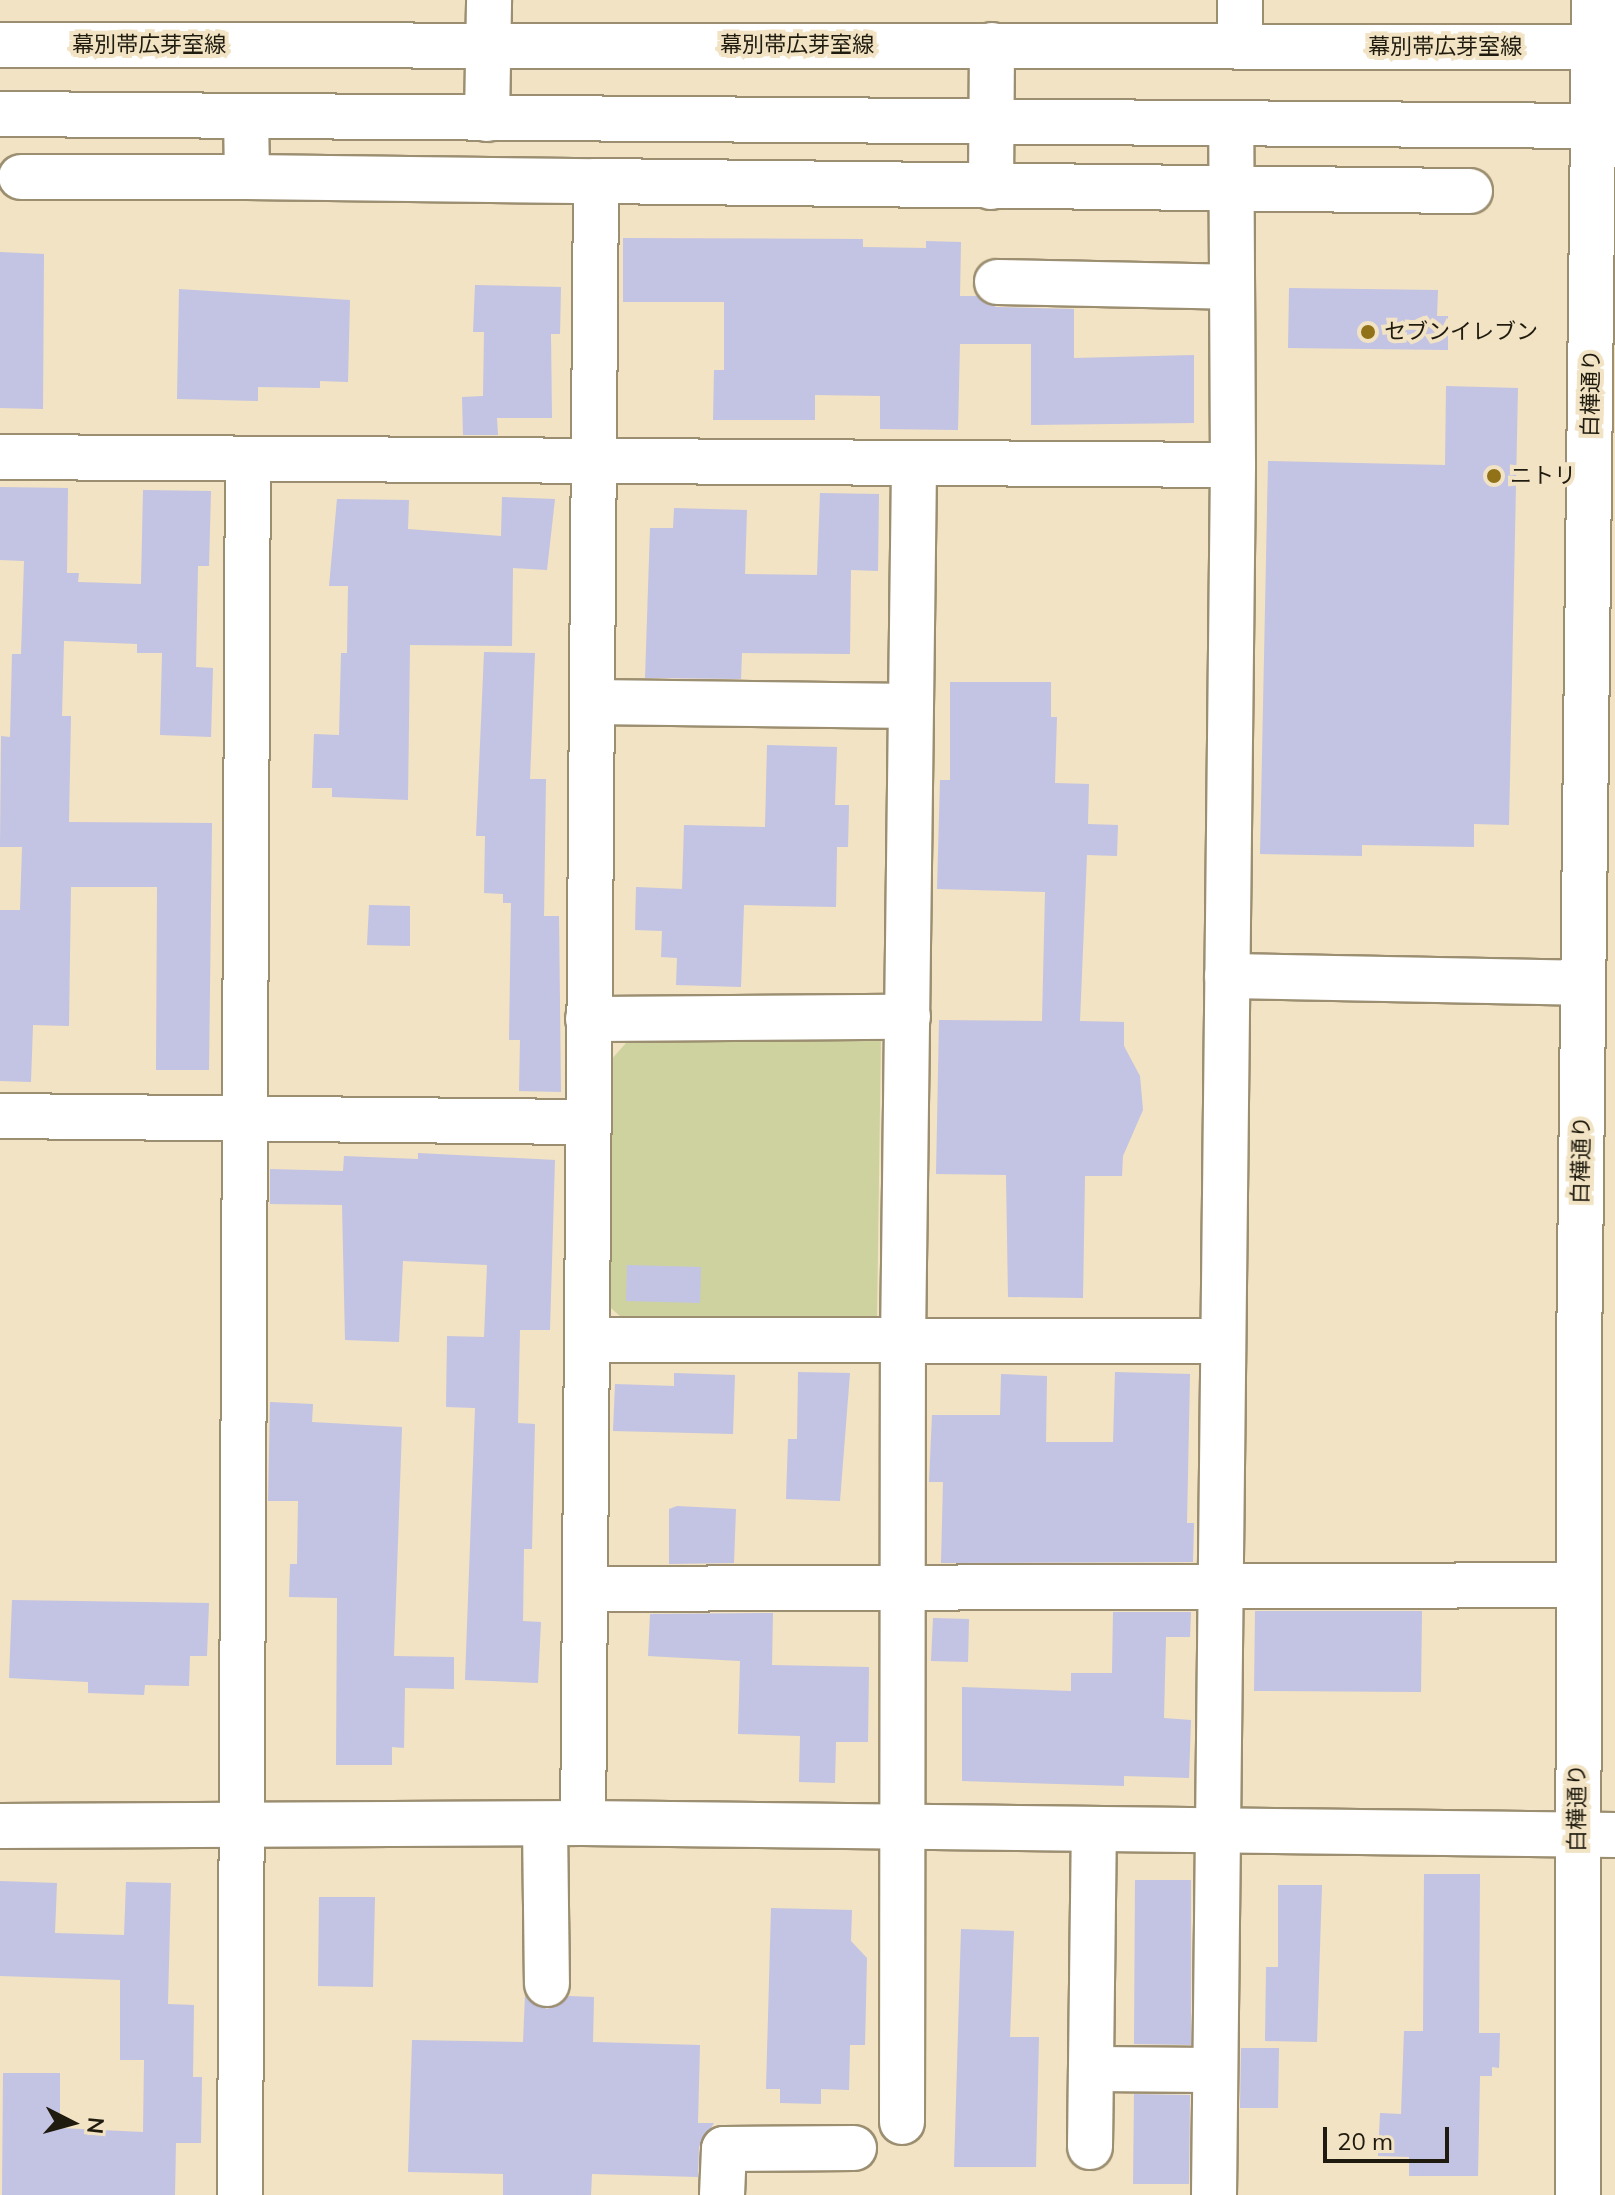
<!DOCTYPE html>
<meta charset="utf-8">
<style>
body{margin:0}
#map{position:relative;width:1615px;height:2195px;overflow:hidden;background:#f1e3c3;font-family:Mulish,"Noto Sans JP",sans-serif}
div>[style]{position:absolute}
.green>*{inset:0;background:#cdd29f}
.building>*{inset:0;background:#c3c3e3}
.roads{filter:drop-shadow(2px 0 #9c8f71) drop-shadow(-2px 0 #9c8f71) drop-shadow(0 2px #9c8f71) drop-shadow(0 -2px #9c8f71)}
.minor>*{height:44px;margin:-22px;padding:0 22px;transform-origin:22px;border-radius:22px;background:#fff}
.major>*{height:44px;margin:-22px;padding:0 22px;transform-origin:22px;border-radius:22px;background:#fff}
.dots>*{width:22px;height:22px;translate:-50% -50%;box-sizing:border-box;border:4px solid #f1e3c3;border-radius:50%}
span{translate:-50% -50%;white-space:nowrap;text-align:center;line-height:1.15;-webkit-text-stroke:8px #f1e3c3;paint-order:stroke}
.street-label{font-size:22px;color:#201b0f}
.poi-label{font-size:22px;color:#201b0f}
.left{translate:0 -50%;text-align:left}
.north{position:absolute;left:32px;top:2083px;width:80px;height:80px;-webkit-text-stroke:6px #f1e3c3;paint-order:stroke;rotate:96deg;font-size:22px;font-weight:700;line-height:32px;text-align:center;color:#201b0f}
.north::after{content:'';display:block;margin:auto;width:28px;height:36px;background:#201b0f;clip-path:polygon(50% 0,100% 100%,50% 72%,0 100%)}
.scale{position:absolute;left:1323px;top:2127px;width:126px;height:36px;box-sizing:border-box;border:4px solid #201b0f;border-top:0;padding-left:10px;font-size:24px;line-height:28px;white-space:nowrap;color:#201b0f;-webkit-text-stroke:6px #f1e3c3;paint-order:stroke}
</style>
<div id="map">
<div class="green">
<div style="clip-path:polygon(635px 1033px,881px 1037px,877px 1319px,622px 1318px,601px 1299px,600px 1072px)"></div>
</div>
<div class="building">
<div style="clip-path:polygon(623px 238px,863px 239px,863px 247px,926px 248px,926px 241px,961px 242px,960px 296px,977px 296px,996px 307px,1074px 309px,1074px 358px,1194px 355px,1194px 423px,1031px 425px,1031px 344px,960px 344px,958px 430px,880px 429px,880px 396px,815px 395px,815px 420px,713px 420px,714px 370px,724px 370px,724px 302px,623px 302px)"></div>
<div style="clip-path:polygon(0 252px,44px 254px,43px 409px,0 408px)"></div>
<div style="clip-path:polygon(475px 285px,561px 287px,560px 334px,551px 334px,552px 418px,497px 418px,498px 435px,463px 435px,462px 397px,483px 396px,484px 332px,473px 332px)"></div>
<div style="clip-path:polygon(1289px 288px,1438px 290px,1437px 316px,1448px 316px,1448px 350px,1288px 348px)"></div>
<div style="clip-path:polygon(179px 289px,350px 300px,348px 382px,320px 381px,320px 388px,258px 387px,258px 401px,177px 399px)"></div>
<div style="clip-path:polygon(1446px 386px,1518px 388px,1509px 825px,1474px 824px,1474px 847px,1362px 845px,1362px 856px,1260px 854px,1268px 461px,1445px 465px)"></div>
<div style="clip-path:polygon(0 487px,68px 488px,67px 573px,79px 573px,78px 582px,141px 584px,143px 490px,211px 491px,209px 566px,198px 566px,196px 667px,213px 668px,211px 737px,160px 735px,162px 653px,137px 653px,137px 644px,64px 641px,62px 716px,71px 716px,69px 822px,212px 823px,209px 1070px,156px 1070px,157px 887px,71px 887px,69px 1026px,33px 1025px,31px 1082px,0 1081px,0 910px,20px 910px,22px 847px,0 847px,1px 736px,10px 737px,12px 654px,21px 654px,24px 561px,0 560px)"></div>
<div style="clip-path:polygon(820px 493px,879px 494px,878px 571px,851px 570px,850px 654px,742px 653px,741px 679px,645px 678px,650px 528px,673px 528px,674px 508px,747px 510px,745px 574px,817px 575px)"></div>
<div style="clip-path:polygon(502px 497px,555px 499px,547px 570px,513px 568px,512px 646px,410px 645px,408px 800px,332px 797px,332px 788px,312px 788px,314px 734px,339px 735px,341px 653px,347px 653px,348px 586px,329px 586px,337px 499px,409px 500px,408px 529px,501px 536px)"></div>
<div style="clip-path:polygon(484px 652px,535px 653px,530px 779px,546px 779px,544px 916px,559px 916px,561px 1092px,519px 1091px,520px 1040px,509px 1040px,511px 903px,503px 903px,503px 894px,484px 893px,485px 836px,476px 836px)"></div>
<div style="clip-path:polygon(950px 682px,1051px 682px,1051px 717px,1057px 717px,1055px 783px,1089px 784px,1088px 824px,1118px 825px,1117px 856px,1087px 855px,1080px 1021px,1124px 1022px,1124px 1046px,1140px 1076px,1143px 1110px,1123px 1156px,1122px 1176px,1085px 1176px,1083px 1298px,1008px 1297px,1006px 1175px,936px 1174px,939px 1020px,1042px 1021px,1045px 892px,937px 889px,940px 780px,950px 780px)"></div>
<div style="clip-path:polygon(767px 745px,837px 747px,835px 805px,849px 805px,848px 847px,837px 847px,836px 907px,744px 905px,741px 987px,676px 985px,677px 958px,661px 957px,662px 931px,635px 930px,636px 887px,682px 889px,684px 825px,765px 827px)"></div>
<div style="clip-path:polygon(369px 905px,410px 906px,410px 946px,367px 945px)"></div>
<div style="clip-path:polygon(418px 1153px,555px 1160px,550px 1330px,520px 1330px,518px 1423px,535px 1424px,532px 1549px,524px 1549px,523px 1621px,541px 1622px,538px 1683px,465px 1680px,475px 1408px,446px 1407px,447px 1336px,484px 1337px,487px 1265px,403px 1261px,399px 1342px,345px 1340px,342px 1205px,270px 1204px,270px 1169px,343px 1171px,344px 1156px,418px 1159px)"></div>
<div style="clip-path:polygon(627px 1265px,701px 1267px,700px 1303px,626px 1301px)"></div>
<div style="clip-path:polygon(798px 1372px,850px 1373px,840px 1501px,786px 1499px,788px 1439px,797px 1439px)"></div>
<div style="clip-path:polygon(1115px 1372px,1190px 1374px,1187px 1523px,1194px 1523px,1193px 1562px,941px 1563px,943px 1482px,929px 1482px,932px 1415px,1000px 1415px,1001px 1374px,1047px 1376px,1046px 1442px,1113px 1442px)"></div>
<div style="clip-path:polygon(674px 1373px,735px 1375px,733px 1434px,613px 1431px,615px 1384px,674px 1386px)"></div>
<div style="clip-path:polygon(270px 1402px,313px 1404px,312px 1422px,402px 1427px,394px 1656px,454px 1657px,454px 1689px,405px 1688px,404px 1748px,392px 1747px,392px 1765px,336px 1765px,337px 1598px,289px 1597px,290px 1564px,297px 1564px,298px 1501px,268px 1501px)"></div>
<div style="clip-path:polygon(677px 1506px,736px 1509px,734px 1563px,669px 1564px,669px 1509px)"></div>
<div style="clip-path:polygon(12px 1600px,209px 1603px,207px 1656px,190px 1656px,189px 1686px,145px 1685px,144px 1695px,88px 1693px,88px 1682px,9px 1678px)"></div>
<div style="clip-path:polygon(1255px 1611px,1422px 1611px,1421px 1692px,1254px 1691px)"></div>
<div style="clip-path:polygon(1113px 1612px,1191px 1612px,1190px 1637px,1166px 1637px,1164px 1718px,1191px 1720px,1189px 1778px,1124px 1776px,1124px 1786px,962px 1781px,962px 1687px,1071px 1691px,1071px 1673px,1112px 1673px)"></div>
<div style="clip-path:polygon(773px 1613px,772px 1665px,869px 1667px,868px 1742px,836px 1742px,835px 1783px,799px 1782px,800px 1736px,738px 1734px,740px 1661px,648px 1656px,650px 1614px)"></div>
<div style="clip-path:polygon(933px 1618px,969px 1619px,968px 1662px,931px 1661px)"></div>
<div style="clip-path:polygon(1424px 1874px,1480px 1874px,1479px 2033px,1500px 2033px,1499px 2068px,1492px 2067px,1492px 2076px,1480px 2076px,1478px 2176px,1409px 2176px,1409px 2157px,1378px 2156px,1380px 2113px,1401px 2114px,1404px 2031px,1423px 2031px)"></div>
<div style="clip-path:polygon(1135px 1880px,1191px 1880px,1191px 2045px,1134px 2044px)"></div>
<div style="clip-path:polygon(0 1881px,57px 1883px,55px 1933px,124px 1935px,126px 1882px,171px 1883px,168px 2004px,194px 2005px,193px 2077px,202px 2077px,201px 2143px,176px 2143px,175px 2195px,2px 2195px,3px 2073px,60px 2073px,60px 2128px,143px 2132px,144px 2060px,120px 2060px,120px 1980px,0 1976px)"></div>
<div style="clip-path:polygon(1278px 1885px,1322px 1885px,1317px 2042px,1265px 2041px,1266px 1967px,1278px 1967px)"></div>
<div style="clip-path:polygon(319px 1897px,375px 1897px,373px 1987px,318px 1986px)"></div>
<div style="clip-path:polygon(771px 1908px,852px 1910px,851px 1941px,867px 1958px,865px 2045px,850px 2045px,849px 2090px,821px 2089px,821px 2104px,780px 2103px,780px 2089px,766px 2089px)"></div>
<div style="clip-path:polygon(961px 1929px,1014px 1931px,1010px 2037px,1039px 2037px,1036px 2167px,954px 2167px)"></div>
<div style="clip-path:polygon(525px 1995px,547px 2009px,569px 1996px,594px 1997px,593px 2042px,700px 2045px,698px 2123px,714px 2123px,699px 2147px,698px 2177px,592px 2174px,591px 2195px,503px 2195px,503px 2174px,408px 2172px,412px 2040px,523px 2042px)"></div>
<div style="clip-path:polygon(1241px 2048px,1279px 2048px,1278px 2108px,1240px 2108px)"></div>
<div style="clip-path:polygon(1134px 2094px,1190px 2095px,1189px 2184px,1133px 2184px)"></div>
</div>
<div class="roads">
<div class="minor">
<div style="left:1240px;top:46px;width:46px;rotate:-90deg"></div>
<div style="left:246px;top:117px;width:60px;rotate:89deg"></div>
<div style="left:247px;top:177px;width:349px;rotate:0.7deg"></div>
<div style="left:596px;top:181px;width:1642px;rotate:90.45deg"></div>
<div style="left:487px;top:119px;width:119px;rotate:-89deg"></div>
<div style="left:21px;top:177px;width:226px"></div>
<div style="left:596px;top:181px;width:874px;rotate:0.66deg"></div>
<div style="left:991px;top:187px;width:142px;rotate:-89.6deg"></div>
<div style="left:997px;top:282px;width:234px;rotate:1.2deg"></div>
<div style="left:0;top:457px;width:1233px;rotate:0.37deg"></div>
<div style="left:594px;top:702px;width:316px;rotate:0.7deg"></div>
<div style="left:1227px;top:976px;width:356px;rotate:1.1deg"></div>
<div style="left:588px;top:1019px;width:320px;rotate:-0.4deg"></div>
<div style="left:0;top:1116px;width:587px;rotate:0.59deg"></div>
<div style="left:587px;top:1340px;width:636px;rotate:0.09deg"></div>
<div style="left:586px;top:1589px;width:992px;rotate:-0.23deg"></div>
<div style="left:545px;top:1824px;width:160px;rotate:89.3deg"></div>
<div style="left:0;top:1826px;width:583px;rotate:-0.29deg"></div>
<div style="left:583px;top:1823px;width:1032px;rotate:0.67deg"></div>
<div style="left:1091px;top:2069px;width:124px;rotate:0.5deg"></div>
<div style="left:902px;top:2122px;width:779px;rotate:-89.93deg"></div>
<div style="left:903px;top:1343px;width:880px;rotate:-89.28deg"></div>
<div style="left:1090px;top:2147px;width:317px;rotate:-89.3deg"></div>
<div style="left:240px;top:2195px;width:1733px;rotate:-89.74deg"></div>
<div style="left:722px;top:2195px;width:46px;rotate:-87.5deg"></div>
<div style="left:724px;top:2149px;width:130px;rotate:-0.4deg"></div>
<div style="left:1214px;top:2195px;width:1730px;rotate:-89.37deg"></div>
<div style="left:1233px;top:465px;width:342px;rotate:-90.3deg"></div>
<div style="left:1578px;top:2195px;width:837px;rotate:-89.93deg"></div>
<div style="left:1579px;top:1358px;width:1232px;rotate:-89.35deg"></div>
</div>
<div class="major">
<div style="left:0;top:45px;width:1615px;rotate:0.07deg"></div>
<div style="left:0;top:114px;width:1615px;rotate:0.43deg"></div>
<div style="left:1593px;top:126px;width:126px;rotate:-89.5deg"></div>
</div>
</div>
<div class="dots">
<div style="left:1368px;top:332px;background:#917218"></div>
<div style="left:1494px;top:476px;background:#917218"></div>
</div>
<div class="street-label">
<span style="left:149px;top:45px">幕別帯広芽室線</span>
<span style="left:797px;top:45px">幕別帯広芽室線</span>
<span style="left:1445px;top:47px">幕別帯広芽室線</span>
<span style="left:1591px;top:393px;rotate:-89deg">白樺通り</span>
<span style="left:1581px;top:1160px;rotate:-89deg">白樺通り</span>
<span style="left:1577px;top:1808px;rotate:-90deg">白樺通り</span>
</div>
<div class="poi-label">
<span class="left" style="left:1384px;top:332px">セブンイレブン</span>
<span class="left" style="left:1510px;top:476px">ニトリ</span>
</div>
<div class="north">N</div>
<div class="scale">20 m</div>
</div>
